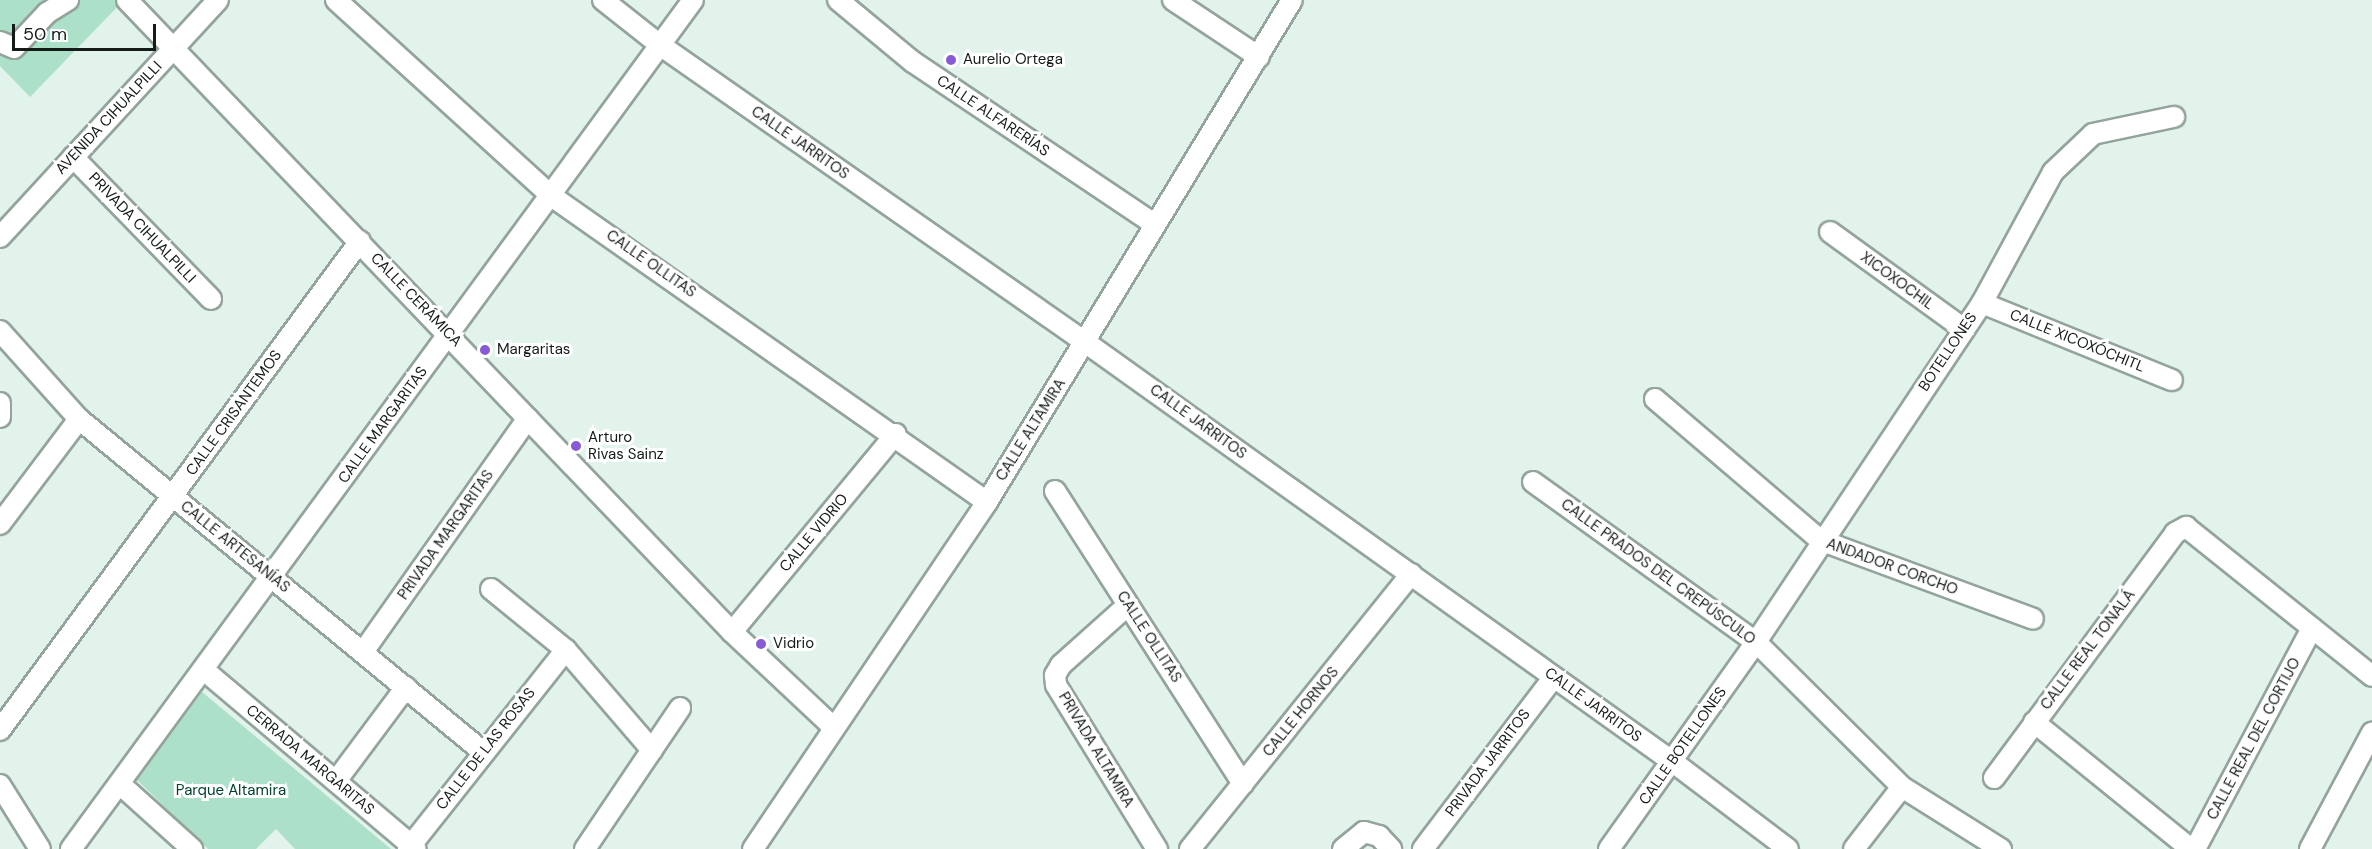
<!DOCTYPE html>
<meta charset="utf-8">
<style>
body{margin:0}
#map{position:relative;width:2372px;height:849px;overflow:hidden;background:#e1f3eb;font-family:"DM Sans",sans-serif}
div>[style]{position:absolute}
.green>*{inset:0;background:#ace0c9}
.roads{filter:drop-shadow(2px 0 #93a49c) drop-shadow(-2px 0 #93a49c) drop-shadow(0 2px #93a49c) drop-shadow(0 -2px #93a49c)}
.minor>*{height:20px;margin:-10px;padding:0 10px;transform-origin:10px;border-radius:10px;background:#fff}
.dots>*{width:16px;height:16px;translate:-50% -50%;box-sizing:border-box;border:3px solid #fff;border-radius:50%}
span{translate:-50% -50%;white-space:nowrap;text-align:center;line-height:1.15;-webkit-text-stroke:6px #fff;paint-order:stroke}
.poi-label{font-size:15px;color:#151b18}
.left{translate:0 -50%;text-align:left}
.street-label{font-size:15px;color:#151b18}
.park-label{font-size:15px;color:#00402d}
.scale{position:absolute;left:12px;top:24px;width:144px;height:27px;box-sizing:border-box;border:3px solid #151b18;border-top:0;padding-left:8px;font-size:18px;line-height:21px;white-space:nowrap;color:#151b18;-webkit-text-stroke:4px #fff;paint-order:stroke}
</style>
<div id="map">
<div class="green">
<div style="clip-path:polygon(0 0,124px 0,30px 97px,0 66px)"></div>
<div style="clip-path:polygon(202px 692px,391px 849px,295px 849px,276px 829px,256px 849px,208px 849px,137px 780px)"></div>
</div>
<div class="roads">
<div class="minor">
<div style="left:127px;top:0;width:875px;rotate:46.25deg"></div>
<div style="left:732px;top:632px;width:139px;rotate:43.2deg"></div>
<div style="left:336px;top:0;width:290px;rotate:42.3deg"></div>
<div style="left:550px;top:195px;width:534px;rotate:35.09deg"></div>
<div style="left:603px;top:0;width:73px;rotate:38.3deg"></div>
<div style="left:660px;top:45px;width:518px;rotate:34.95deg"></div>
<div style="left:1085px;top:342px;width:723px;rotate:35.54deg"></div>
<div style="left:1673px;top:762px;width:144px;rotate:37.1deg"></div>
<div style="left:838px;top:0;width:97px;rotate:39.6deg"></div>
<div style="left:913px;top:62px;width:290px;rotate:33.9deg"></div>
<div style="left:1173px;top:0;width:103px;rotate:33.5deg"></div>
<div style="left:0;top:42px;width:15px;rotate:23deg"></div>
<div style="left:14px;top:48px;width:48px;rotate:-46.7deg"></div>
<div style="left:47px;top:13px;width:25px;rotate:-32deg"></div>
<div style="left:73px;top:157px;width:198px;rotate:45.8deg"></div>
<div style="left:1830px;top:232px;width:165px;rotate:35.9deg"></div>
<div style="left:0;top:237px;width:322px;rotate:-47.4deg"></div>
<div style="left:1982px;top:303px;width:205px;rotate:22.1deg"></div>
<div style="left:0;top:331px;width:118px;rotate:48.1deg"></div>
<div style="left:79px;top:419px;width:522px;rotate:39.48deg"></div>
<div style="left:1655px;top:399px;width:217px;rotate:40.5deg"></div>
<div style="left:1820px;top:540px;width:227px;rotate:20.3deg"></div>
<div style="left:0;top:403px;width:14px;rotate:90deg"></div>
<div style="left:1533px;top:482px;width:274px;rotate:35.7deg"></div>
<div style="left:1756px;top:642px;width:206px;rotate:44.8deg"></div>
<div style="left:1902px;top:787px;width:117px;rotate:32.1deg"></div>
<div style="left:1055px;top:491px;width:348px;rotate:57.3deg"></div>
<div style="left:0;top:524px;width:131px;rotate:-53deg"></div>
<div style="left:491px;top:589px;width:97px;rotate:39.1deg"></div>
<div style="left:566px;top:650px;width:132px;rotate:49.3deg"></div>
<div style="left:1128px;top:605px;width:90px;rotate:138.2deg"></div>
<div style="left:1061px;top:665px;width:12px;rotate:121deg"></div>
<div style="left:1055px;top:675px;width:10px;rotate:84deg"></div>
<div style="left:1056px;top:685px;width:193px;rotate:58.4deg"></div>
<div style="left:732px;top:632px;width:257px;rotate:-50.4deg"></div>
<div style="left:363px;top:652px;width:286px;rotate:-54.8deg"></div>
<div style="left:204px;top:670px;width:277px;rotate:40.2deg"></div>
<div style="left:2034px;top:722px;width:202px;rotate:39deg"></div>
<div style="left:0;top:730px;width:607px;rotate:-53.64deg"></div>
<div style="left:1994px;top:778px;width:305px;rotate:-53.5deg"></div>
<div style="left:2175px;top:533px;width:13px;rotate:-29deg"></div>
<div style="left:2186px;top:527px;width:238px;rotate:38.7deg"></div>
<div style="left:336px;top:781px;width:117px;rotate:-53.3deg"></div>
<div style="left:0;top:785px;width:75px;rotate:58deg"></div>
<div style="left:121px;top:785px;width:96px;rotate:42deg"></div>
<div style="left:71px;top:849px;width:1052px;rotate:-53.77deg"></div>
<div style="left:408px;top:849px;width:254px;rotate:-51.6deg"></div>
<div style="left:585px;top:849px;width:170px;rotate:-56deg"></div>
<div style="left:753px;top:849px;width:419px;rotate:-56deg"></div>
<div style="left:987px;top:502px;width:587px;rotate:-58.72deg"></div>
<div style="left:1190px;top:849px;width:353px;rotate:-51.2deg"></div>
<div style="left:1343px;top:849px;width:27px;rotate:-39deg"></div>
<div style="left:1364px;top:832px;width:16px;rotate:15deg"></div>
<div style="left:1379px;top:836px;width:18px;rotate:47deg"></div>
<div style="left:1423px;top:849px;width:216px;rotate:-52.7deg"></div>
<div style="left:1609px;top:849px;width:254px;rotate:-54.6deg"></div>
<div style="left:1756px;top:642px;width:407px;rotate:-56.3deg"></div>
<div style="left:1982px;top:303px;width:149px;rotate:-61.5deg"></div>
<div style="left:2053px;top:172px;width:55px;rotate:-43.5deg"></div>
<div style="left:2093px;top:134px;width:83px;rotate:-11.9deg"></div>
<div style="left:1854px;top:849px;width:78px;rotate:-52.3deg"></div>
<div style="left:2195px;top:849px;width:250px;rotate:-62.1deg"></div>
<div style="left:2310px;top:849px;width:132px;rotate:-61.9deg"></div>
</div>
</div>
<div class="dots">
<div style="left:951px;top:60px;background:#865bd5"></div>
<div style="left:485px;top:350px;background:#865bd5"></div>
<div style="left:576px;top:446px;background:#865bd5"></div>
<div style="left:761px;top:644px;background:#865bd5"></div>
</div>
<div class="poi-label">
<span class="left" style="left:963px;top:60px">Aurelio Ortega</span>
<span class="left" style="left:497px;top:350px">Margaritas</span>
<span class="left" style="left:588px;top:446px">Arturo<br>Rivas Sainz</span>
<span class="left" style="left:773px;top:644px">Vidrio</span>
</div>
<div class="street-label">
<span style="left:993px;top:116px;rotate:34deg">CALLE ALFARERÍAS</span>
<span style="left:109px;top:118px;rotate:-47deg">AVENIDA CIHUALPILLI</span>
<span style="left:800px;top:143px;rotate:35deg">CALLE JARRITOS</span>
<span style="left:142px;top:228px;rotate:46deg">PRIVADA CIHUALPILLI</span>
<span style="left:651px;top:264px;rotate:35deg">CALLE OLLITAS</span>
<span style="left:1897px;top:281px;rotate:36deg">XICOXOCHIL</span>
<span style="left:416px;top:300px;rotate:46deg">CALLE CERÁMICA</span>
<span style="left:2077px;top:341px;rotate:22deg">CALLE XICOXÓCHITL</span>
<span style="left:1948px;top:352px;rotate:-56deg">BOTELLONES</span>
<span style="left:234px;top:413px;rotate:-54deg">CALLE CRISANTEMOS</span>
<span style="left:1198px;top:422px;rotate:36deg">CALLE JARRITOS</span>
<span style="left:383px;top:425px;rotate:-54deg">CALLE MARGARITAS</span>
<span style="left:1031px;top:430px;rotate:-58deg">CALLE ALTAMIRA</span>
<span style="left:814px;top:533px;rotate:-50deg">CALLE VIDRIO</span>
<span style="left:446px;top:535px;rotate:-55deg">PRIVADA MARGARITAS</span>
<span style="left:235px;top:547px;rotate:39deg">CALLE ARTESANÍAS</span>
<span style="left:1892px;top:567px;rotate:20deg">ANDADOR CORCHO</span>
<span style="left:1658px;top:572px;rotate:36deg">CALLE PRADOS DEL CREPÚSCULO</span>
<span style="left:1149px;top:637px;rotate:57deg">CALLE OLLITAS</span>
<span style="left:2088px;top:650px;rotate:-53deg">CALLE REAL TONALÁ</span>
<span style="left:1593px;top:705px;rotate:36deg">CALLE JARRITOS</span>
<span style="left:1301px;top:712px;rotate:-51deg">CALLE HORNOS</span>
<span style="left:2254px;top:739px;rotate:-62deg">CALLE REAL DEL CORTIJO</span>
<span style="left:1683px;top:746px;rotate:-55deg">CALLE BOTELLONES</span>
<span style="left:486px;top:749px;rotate:-52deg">CALLE DE LAS ROSAS</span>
<span style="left:1096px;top:750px;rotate:59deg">PRIVADA ALTAMIRA</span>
<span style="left:310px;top:760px;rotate:40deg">CERRADA MARGARITAS</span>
<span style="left:1488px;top:763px;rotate:-53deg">PRIVADA JARRITOS</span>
</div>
<div class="park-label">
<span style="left:231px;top:791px">Parque Altamira</span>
</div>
<div class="scale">50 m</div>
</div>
